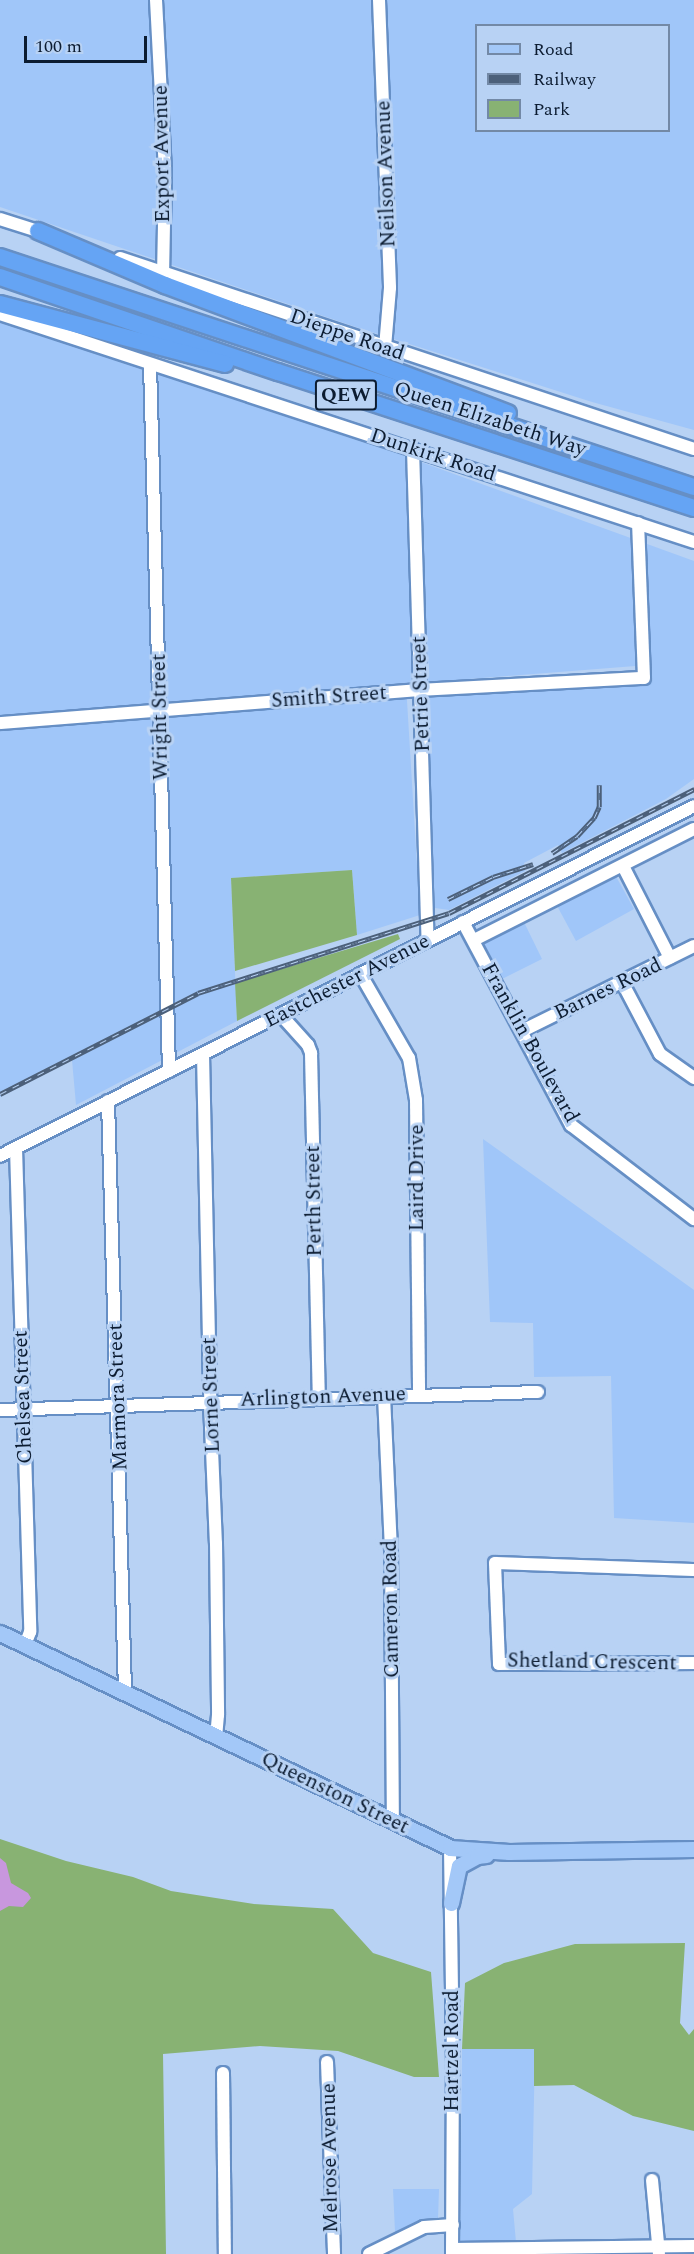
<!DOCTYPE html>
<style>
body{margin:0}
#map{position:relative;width:694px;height:2254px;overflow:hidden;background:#b8d2f4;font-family:Spectral,serif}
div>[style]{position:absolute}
.built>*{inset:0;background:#a0c6f9}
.green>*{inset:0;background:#88b273}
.water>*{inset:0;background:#c897de}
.roads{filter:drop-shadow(2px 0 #668fc5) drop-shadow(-2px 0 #668fc5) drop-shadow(0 2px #668fc5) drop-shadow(0 -2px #668fc5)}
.minor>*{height:12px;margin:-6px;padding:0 6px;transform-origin:6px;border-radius:6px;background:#fff}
.major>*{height:15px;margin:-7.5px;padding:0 7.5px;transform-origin:7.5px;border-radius:7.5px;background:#a3c8f8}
.highway>*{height:16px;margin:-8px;padding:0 8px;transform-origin:8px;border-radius:8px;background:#65a4f4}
.rail>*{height:4.5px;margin-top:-2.25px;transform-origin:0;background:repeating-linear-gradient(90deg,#b8d2f4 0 7px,#4c607a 0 14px);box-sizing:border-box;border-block:2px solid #4c607a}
span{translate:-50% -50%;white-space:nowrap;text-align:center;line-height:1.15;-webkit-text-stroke:6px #b8d2f4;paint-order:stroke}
.shield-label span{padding:2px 4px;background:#b8d2f4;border:2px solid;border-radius:4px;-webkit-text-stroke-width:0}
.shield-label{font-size:20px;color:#0c1c31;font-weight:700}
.street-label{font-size:21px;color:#0c1c31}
.legend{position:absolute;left:475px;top:24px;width:195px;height:108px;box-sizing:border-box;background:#b8d2f4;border:2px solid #7389a6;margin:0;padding:8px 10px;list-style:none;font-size:18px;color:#0c1c31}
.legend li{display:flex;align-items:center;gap:12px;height:30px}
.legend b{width:30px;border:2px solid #7389a6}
.scale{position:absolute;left:24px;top:36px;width:123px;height:27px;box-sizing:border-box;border:3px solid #0c1c31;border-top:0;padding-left:8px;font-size:18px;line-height:21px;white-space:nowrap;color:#0c1c31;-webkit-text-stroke:4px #b8d2f4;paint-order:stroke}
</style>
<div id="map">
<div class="built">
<div style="clip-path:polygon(evenodd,0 0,694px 0,694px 430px,592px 402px,359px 328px,0 207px,0 0,476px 26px,668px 26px,668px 130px,476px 130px,476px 26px)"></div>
<div style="clip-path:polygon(0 321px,399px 454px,694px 561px,694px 779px,666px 799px,562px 853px,558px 845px,524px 863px,525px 871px,449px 910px,435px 908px,426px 696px,649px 678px,648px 665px,406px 684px,420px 915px,357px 935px,352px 870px,231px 878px,237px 1021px,76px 1105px,72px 1060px,0 1097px)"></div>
<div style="clip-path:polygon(613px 871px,634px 909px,576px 941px,555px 902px)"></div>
<div style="clip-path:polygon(522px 918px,542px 959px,498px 981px,477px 940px)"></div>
<div style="clip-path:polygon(483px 1139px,694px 1290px,694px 1523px,614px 1518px,611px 1376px,534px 1377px,533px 1323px,490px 1322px)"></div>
<div style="clip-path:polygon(462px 2049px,535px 2049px,532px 2194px,513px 2209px,516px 2242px,460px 2243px)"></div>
<div style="clip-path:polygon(393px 2189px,439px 2189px,438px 2219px,425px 2219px,395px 2232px)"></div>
</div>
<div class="green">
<div style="clip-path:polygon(352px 870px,357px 935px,235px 971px,231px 878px)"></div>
<div style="clip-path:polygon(398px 934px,400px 939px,237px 1021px,235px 983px)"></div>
<div style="clip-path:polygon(0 1839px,66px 1861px,133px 1877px,171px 1891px,254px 1904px,333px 1909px,373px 1953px,431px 1972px,439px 2077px,414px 2077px,338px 2051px,260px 2046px,163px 2054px,166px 2254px,0 2254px)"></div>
<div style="clip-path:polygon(685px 1943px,680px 2023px,689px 2035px,694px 2029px,694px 2131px,633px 2116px,574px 2085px,534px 2086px,534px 2049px,462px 2049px,465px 1983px,504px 1963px,575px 1944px)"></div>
</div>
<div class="water">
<div style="clip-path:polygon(0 1858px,6px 1863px,11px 1883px,28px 1893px,31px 1898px,23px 1907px,9px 1906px,0 1911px)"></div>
</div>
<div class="roads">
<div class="minor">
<div style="left:156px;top:0;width:172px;rotate:87deg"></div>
<div style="left:165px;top:172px;width:100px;rotate:91.1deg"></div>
<div style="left:379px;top:0;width:288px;rotate:87.8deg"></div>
<div style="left:390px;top:288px;width:60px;rotate:94.8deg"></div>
<div style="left:0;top:219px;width:46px;rotate:17.7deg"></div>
<div style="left:120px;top:258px;width:605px;rotate:18.4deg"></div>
<div style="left:0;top:314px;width:730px;rotate:18.19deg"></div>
<div style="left:150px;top:364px;width:707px;rotate:88.46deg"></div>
<div style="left:413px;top:449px;width:491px;rotate:88.3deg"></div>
<div style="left:0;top:723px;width:421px;rotate:-4.5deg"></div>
<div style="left:420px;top:690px;width:224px;rotate:-3.1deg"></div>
<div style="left:644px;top:678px;width:155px;rotate:-92.2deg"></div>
<div style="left:623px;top:866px;width:103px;rotate:62.9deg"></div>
<div style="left:463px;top:922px;width:230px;rotate:62deg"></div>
<div style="left:571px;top:1125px;width:155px;rotate:37.4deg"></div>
<div style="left:474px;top:940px;width:246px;rotate:-26.8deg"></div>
<div style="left:361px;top:975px;width:96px;rotate:60deg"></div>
<div style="left:409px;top:1058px;width:43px;rotate:80.5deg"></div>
<div style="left:416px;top:1100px;width:294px;rotate:89.4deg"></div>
<div style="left:622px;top:982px;width:81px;rotate:62.2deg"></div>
<div style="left:660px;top:1054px;width:42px;rotate:35.2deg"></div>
<div style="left:281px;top:1015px;width:40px;rotate:48deg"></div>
<div style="left:308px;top:1045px;width:9px;rotate:69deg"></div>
<div style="left:311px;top:1053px;width:344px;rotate:88.7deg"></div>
<div style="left:522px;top:1031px;width:192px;rotate:-26.3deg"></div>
<div style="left:203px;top:1054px;width:348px;rotate:88.8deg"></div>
<div style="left:210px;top:1402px;width:141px;rotate:87.6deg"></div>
<div style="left:216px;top:1543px;width:172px;rotate:89.3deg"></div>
<div style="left:218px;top:1715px;width:21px;rotate:95deg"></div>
<div style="left:108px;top:1101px;width:591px;rotate:88.35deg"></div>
<div style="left:16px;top:1148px;width:484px;rotate:88.3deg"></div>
<div style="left:30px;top:1632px;width:14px;rotate:111deg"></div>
<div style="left:0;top:1156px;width:777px;rotate:-26.76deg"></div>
<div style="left:384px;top:1396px;width:153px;rotate:87.4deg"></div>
<div style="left:391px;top:1549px;width:272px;rotate:89.6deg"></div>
<div style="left:0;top:1410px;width:538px;rotate:-1.92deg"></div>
<div style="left:694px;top:1570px;width:199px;rotate:-178deg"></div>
<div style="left:495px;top:1563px;width:101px;rotate:87.7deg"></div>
<div style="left:499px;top:1664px;width:195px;rotate:-0.3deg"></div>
<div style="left:450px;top:1848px;width:213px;rotate:89.2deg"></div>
<div style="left:453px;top:2061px;width:193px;rotate:90.3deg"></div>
<div style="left:327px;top:2062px;width:192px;rotate:87.9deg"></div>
<div style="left:223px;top:2073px;width:181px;rotate:89.4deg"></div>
<div style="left:652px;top:2180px;width:74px;rotate:84.6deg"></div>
<div style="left:452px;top:2249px;width:242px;rotate:-0.7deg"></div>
<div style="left:369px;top:2254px;width:61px;rotate:-26.1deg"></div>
<div style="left:424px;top:2227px;width:29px;rotate:-4deg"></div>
</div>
<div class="major">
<div style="left:0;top:1633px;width:499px;rotate:25.5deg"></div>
<div style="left:450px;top:1848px;width:59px;rotate:3.9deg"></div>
<div style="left:509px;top:1852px;width:185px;rotate:-0.9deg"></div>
<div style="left:451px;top:1903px;width:38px;rotate:-78deg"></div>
<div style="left:459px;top:1866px;width:21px;rotate:-29deg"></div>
<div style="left:477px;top:1856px;width:9px;rotate:-6deg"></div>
</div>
<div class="highway">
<div style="left:38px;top:231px;width:138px;rotate:23deg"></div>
<div style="left:165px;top:285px;width:366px;rotate:20.5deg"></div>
<div style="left:0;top:257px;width:731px;rotate:18.34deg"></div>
<div style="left:0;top:277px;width:294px;rotate:18.9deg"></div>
<div style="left:278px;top:372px;width:438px;rotate:18.1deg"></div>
<div style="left:0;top:304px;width:233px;rotate:14.9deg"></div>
</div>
</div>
<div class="rail">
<div style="left:552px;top:853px;width:30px;rotate:-34deg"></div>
<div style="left:577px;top:836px;width:25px;rotate:-47deg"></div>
<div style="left:594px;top:818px;width:12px;rotate:-66deg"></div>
<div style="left:599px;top:807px;width:22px;rotate:-90deg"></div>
<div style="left:448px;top:899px;width:50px;rotate:-26.1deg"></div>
<div style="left:493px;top:877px;width:42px;rotate:-18deg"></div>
<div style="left:0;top:1094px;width:222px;rotate:-27deg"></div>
<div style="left:198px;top:993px;width:263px;rotate:-17.7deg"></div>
<div style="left:449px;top:913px;width:275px;rotate:-26.8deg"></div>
</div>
<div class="shield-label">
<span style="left:346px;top:395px">QEW</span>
</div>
<div class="street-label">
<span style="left:162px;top:154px;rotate:-91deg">Export Avenue</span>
<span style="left:386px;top:174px;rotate:-92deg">Neilson Avenue</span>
<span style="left:347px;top:335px;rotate:19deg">Dieppe Road</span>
<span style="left:490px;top:419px;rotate:18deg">Queen Elizabeth Way</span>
<span style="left:433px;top:455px;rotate:18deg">Dunkirk Road</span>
<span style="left:421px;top:694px;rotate:-92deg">Petrie Street</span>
<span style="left:329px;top:697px;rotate:-4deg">Smith Street</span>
<span style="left:160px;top:717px;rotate:-91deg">Wright Street</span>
<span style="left:347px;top:981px;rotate:-27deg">Eastchester Avenue</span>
<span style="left:608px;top:989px;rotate:-26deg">Barnes Road</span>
<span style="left:530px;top:1043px;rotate:61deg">Franklin Boulevard</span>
<span style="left:417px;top:1178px;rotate:-90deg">Laird Drive</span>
<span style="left:314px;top:1201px;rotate:-91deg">Perth Street</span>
<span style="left:211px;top:1395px;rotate:-92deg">Lorne Street</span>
<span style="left:23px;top:1397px;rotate:-92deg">Chelsea Street</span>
<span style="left:118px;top:1397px;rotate:-92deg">Marmora Street</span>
<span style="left:323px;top:1397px;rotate:-2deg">Arlington Avenue</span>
<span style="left:391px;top:1609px;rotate:-91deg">Cameron Road</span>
<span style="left:592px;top:1662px;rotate:1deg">Shetland Crescent</span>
<span style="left:335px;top:1793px;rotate:26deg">Queenston Street</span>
<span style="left:452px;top:2051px;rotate:-90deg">Hartzel Road</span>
<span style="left:330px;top:2158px;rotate:-91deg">Melrose Avenue</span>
</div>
<ul class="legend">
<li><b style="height:8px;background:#a3c8f8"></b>Road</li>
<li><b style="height:8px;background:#4c607a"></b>Railway</li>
<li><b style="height:16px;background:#88b273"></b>Park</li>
</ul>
<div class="scale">100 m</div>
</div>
